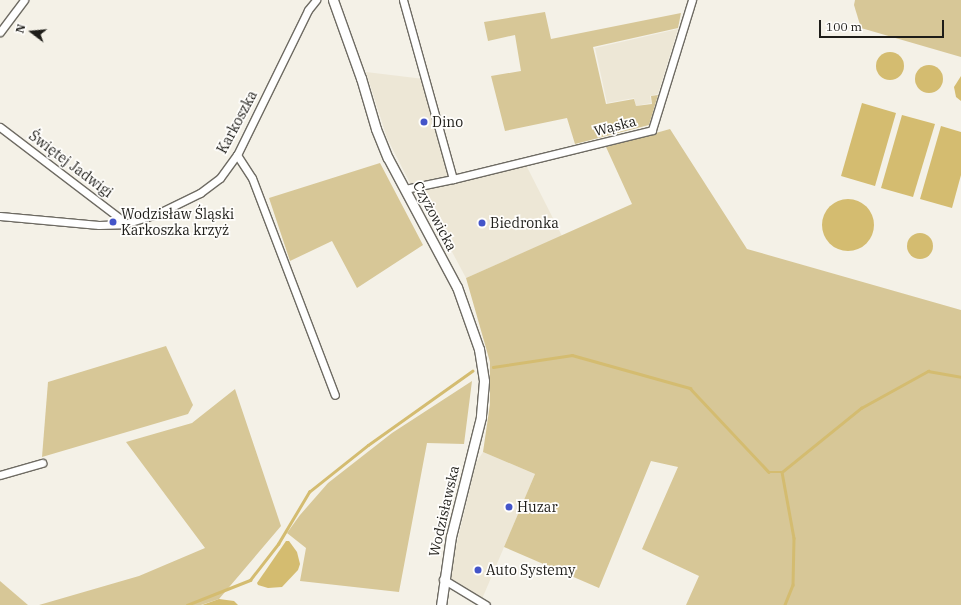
<!DOCTYPE html>
<meta charset="utf-8">
<style>
body{margin:0}
#map{position:relative;width:961px;height:605px;overflow:hidden;background:#f4f1e7;font-family:"IBM Plex Serif",serif}
div>[style]{position:absolute}
.built>*{inset:0;background:#ede7d6}
.green>*{inset:0;background:#d7c797}
.water>*{inset:0;background:#d4bc70}
.round{border-radius:50%}
.stream>*{height:2.5px;margin:-1.25px;padding:0 1.25px;transform-origin:1.25px;border-radius:1.25px;background:#d4bc70}
.roads{filter:drop-shadow(1px 0 #6e6b63) drop-shadow(-1px 0 #6e6b63) drop-shadow(0 1px #6e6b63) drop-shadow(0 -1px #6e6b63)}
.minor>*{height:7px;margin:-3.5px;padding:0 3.5px;transform-origin:3.5px;border-radius:3.5px;background:#fff}
.tertiary>*{height:9px;margin:-4.5px;padding:0 4.5px;transform-origin:4.5px;border-radius:4.5px;background:#fff}
.dots>*{width:11px;height:11px;translate:-50% -50%;box-sizing:border-box;border:2px solid #fffefc;border-radius:50%}
span{translate:-50% -50%;white-space:nowrap;text-align:center;line-height:1.15;-webkit-text-stroke:3.5px #fffefc;paint-order:stroke}
.street-label{font-size:14px;color:#1e1d19}
.poi-label{font-size:14px;color:#1e1d19}
.left{translate:0 -50%;text-align:left}
.north{position:absolute;left:12px;top:12px;width:40px;height:40px;-webkit-text-stroke:3px #fffefc;paint-order:stroke;rotate:286deg;font-size:11px;font-weight:700;line-height:16px;text-align:center;color:#1e1d19}
.north::after{content:'';display:block;margin:auto;width:14px;height:18px;background:#1e1d19;clip-path:polygon(50% 0,100% 100%,50% 72%,0 100%)}
.scale{position:absolute;left:819px;top:20px;width:125px;height:18px;box-sizing:border-box;border:2px solid #1e1d19;border-top:0;padding-left:5px;font-size:12px;line-height:14px;white-space:nowrap;color:#1e1d19;-webkit-text-stroke:3px #fffefc;paint-order:stroke}
</style>
<div id="map">
<div class="built">
<div style="clip-path:polygon(678px 29px,658px 94px,650px 96px,651px 103px,636px 106px,634px 98px,607px 103px,595px 48px)"></div>
<div style="clip-path:polygon(366px 72px,424px 79px,449px 175px,419px 184px,410px 183px,387px 138px)"></div>
<div style="clip-path:polygon(526px 165px,562px 236px,466px 278px,419px 190px)"></div>
<div style="clip-path:polygon(483px 452px,535px 474px,482px 599px,453px 581px,449px 576px,476px 463px)"></div>
</div>
<div class="green">
<div style="clip-path:polygon(855px 0,961px 0,961px 57px,861px 28px,854px 5px)"></div>
<div style="clip-path:polygon(545px 12px,551px 39px,681px 13px,678px 28px,593px 47px,606px 104px,634px 99px,636px 106px,652px 104px,651px 96px,658px 95px,649px 125px,575px 144px,567px 118px,505px 131px,491px 76px,521px 71px,515px 35px,488px 41px,484px 22px)"></div>
<div style="clip-path:polygon(670px 129px,747px 249px,961px 310px,961px 605px,686px 605px,699px 576px,642px 549px,678px 467px,651px 461px,599px 588px,504px 547px,535px 474px,483px 452px,490px 404px,490px 362px,466px 278px,632px 204px,606px 147px)"></div>
<div style="clip-path:polygon(380px 163px,423px 245px,357px 288px,332px 241px,290px 261px,269px 198px)"></div>
<div style="clip-path:polygon(166px 346px,193px 405px,188px 414px,42px 457px,48px 382px)"></div>
<div style="clip-path:polygon(472px 381px,464px 444px,427px 443px,399px 592px,300px 581px,306px 548px,287px 533px,300px 515px,328px 483px,392px 433px)"></div>
<div style="clip-path:polygon(235px 389px,281px 526px,219px 599px,201px 605px,39px 605px,139px 576px,205px 548px,126px 442px,192px 423px)"></div>
<div style="clip-path:polygon(0 581px,28px 605px,0 605px)"></div>
</div>
<div class="water">
<div class="round" style="left:876px;top:52px;width:28px;height:28px"></div>
<div class="round" style="left:915px;top:65px;width:28px;height:28px"></div>
<div style="clip-path:polygon(961px 76px,961px 101px,956px 97px,954px 87px)"></div>
<div style="clip-path:polygon(862px 103px,896px 113px,875px 186px,841px 176px)"></div>
<div style="clip-path:polygon(902px 115px,935px 124px,913px 197px,881px 188px)"></div>
<div style="clip-path:polygon(941px 126px,961px 132px,961px 175px,952px 208px,920px 199px)"></div>
<div class="round" style="left:822px;top:199px;width:52px;height:52px"></div>
<div class="round" style="left:907px;top:233px;width:26px;height:26px"></div>
<div style="clip-path:polygon(286px 541px,289px 541px,297px 552px,300px 564px,298px 570px,282px 587px,268px 588px,258px 585px,257px 583px)"></div>
<div style="clip-path:polygon(219px 599px,234px 601px,238px 605px,202px 605px)"></div>
</div>
<div class="stream">
<div style="left:493px;top:367px;width:80px;rotate:-8.6deg"></div>
<div style="left:572px;top:355px;width:123px;rotate:15.6deg"></div>
<div style="left:690px;top:388px;width:115px;rotate:46.8deg"></div>
<div style="left:769px;top:472px;width:13px"></div>
<div style="left:782px;top:472px;width:102px;rotate:-39deg"></div>
<div style="left:861px;top:408px;width:77px;rotate:-28.9deg"></div>
<div style="left:928px;top:371px;width:34px;rotate:10deg"></div>
<div style="left:782px;top:472px;width:67px;rotate:79.7deg"></div>
<div style="left:794px;top:538px;width:47px;rotate:91.2deg"></div>
<div style="left:793px;top:585px;width:22px;rotate:112deg"></div>
<div style="left:187px;top:605px;width:68px;rotate:-21.6deg"></div>
<div style="left:250px;top:580px;width:46px;rotate:-52.1deg"></div>
<div style="left:278px;top:544px;width:61px;rotate:-59.2deg"></div>
<div style="left:309px;top:492px;width:75px;rotate:-38.5deg"></div>
<div style="left:368px;top:445px;width:128px;rotate:-35.4deg"></div>
</div>
<div class="roads">
<div class="minor">
<div style="left:403px;top:0;width:186px;rotate:74.4deg"></div>
<div style="left:453px;top:179px;width:49px;rotate:168.2deg"></div>
<div style="left:0;top:32px;width:40px;rotate:-53deg"></div>
<div style="left:0;top:127px;width:153px;rotate:37.3deg"></div>
<div style="left:122px;top:220px;width:4px;rotate:63deg"></div>
<div style="left:237px;top:155px;width:27px;rotate:57deg"></div>
<div style="left:252px;top:178px;width:232px;rotate:69.1deg"></div>
<div style="left:453px;top:179px;width:205px;rotate:-13.8deg"></div>
<div style="left:652px;top:130px;width:136px;rotate:-72.9deg"></div>
<div style="left:0;top:216px;width:99px;rotate:5.2deg"></div>
<div style="left:99px;top:225px;width:25px;rotate:-2deg"></div>
<div style="left:124px;top:224px;width:34px;rotate:-17deg"></div>
<div style="left:157px;top:214px;width:48px;rotate:-26deg"></div>
<div style="left:200px;top:193px;width:25px;rotate:-37deg"></div>
<div style="left:220px;top:178px;width:29px;rotate:-54deg"></div>
<div style="left:237px;top:155px;width:161px;rotate:-63.9deg"></div>
<div style="left:308px;top:10px;width:13px;rotate:-51deg"></div>
<div style="left:0;top:475px;width:44px;rotate:-15.9deg"></div>
<div style="left:443px;top:579px;width:50px;rotate:31.2deg"></div>
</div>
<div class="tertiary">
<div style="left:333px;top:0;width:83px;rotate:70.3deg"></div>
<div style="left:361px;top:78px;width:53px;rotate:73.6deg"></div>
<div style="left:376px;top:129px;width:31px;rotate:68deg"></div>
<div style="left:388px;top:158px;width:146px;rotate:61.9deg"></div>
<div style="left:457px;top:287px;width:66px;rotate:70.5deg"></div>
<div style="left:479px;top:349px;width:32px;rotate:81deg"></div>
<div style="left:484px;top:381px;width:36px;rotate:95deg"></div>
<div style="left:481px;top:417px;width:123px;rotate:104.1deg"></div>
<div style="left:451px;top:536px;width:70px;rotate:98.2deg"></div>
</div>
</div>
<div class="dots">
<div style="left:424px;top:122px;background:#4455c9"></div>
<div style="left:113px;top:222px;background:#4455c9"></div>
<div style="left:482px;top:223px;background:#4455c9"></div>
<div style="left:509px;top:507px;background:#4455c9"></div>
<div style="left:478px;top:570px;background:#4455c9"></div>
</div>
<div class="street-label">
<span style="left:237px;top:122px;rotate:-62deg">Karkoszka</span>
<span style="left:615px;top:126px;rotate:-15deg">Wąska</span>
<span style="left:71px;top:164px;rotate:37deg">Świętej Jadwigi</span>
<span style="left:435px;top:216px;rotate:62deg">Czyżowicka</span>
<span style="left:444px;top:511px;rotate:-77deg">Wodzisławska</span>
</div>
<div class="poi-label">
<span class="left" style="left:432px;top:122px">Dino</span>
<span class="left" style="left:121px;top:222px">Wodzisław Śląski<br>Karkoszka krzyż</span>
<span class="left" style="left:490px;top:223px">Biedronka</span>
<span class="left" style="left:517px;top:507px">Huzar</span>
<span class="left" style="left:486px;top:570px">Auto Systemy</span>
</div>
<div class="north">N</div>
<div class="scale">100 m</div>
</div>
